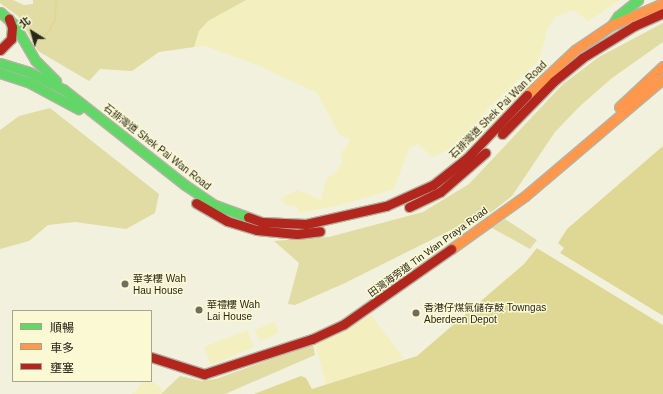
<!DOCTYPE html>
<meta charset="utf-8">
<style>
body{margin:0}
#map{position:relative;width:663px;height:394px;overflow:hidden;background:#f2f1dd;font-family:Helvetica,"Noto Sans TC",sans-serif}
div>[style]{position:absolute}
.green>*{inset:0;background:#f3efbf}
.forest>*{inset:0;background:#e0dca3}
.water>*{inset:0;background:#ded894}
.pier>*{inset:0;background:#f2f1dd}
.stream>*{height:2px;margin:-1px;padding:0 1px;transform-origin:1px;border-radius:1px;background:#ded894}
.roads{filter:drop-shadow(1px 0 #b4b3a4) drop-shadow(-1px 0 #b4b3a4) drop-shadow(0 1px #b4b3a4) drop-shadow(0 -1px #b4b3a4)}
.fast>*{height:9px;margin:-4.5px;padding:0 4.5px;transform-origin:4.5px;border-radius:4.5px;background:#63d668}
.slow>*{height:9px;margin:-4.5px;padding:0 4.5px;transform-origin:4.5px;border-radius:4.5px;background:#ff974d}
.jam>*{height:9px;margin:-4.5px;padding:0 4.5px;transform-origin:4.5px;border-radius:4.5px;background:#b3261e}
.dots>*{width:11px;height:11px;translate:-50% -50%;box-sizing:border-box;border:2px solid #fbf9d4;border-radius:50%}
span{translate:-50% -50%;white-space:nowrap;text-align:center;line-height:1.15;-webkit-text-stroke:3px #fbf9d4;paint-order:stroke}
.street-label{font-size:10px;color:#282719}
.poi-label{font-size:10px;color:#282719}
.left{translate:0 -50%;text-align:left}
.legend{position:absolute;left:12px;top:310px;width:140px;height:72px;box-sizing:border-box;background:#fbf9d4;border:1px solid #a7a589;margin:0;padding:5px 7px;list-style:none;font-size:12px;color:#282719}
.legend li{display:flex;align-items:center;gap:8px;height:20px}
.legend b{width:20px;border:1px solid #a7a589}
.north{position:absolute;left:12px;top:12px;width:40px;height:40px;-webkit-text-stroke:3px #fbf9d4;paint-order:stroke;rotate:323deg;font-size:11px;font-weight:700;line-height:16px;text-align:center;color:#282719}
.north::after{content:'';display:block;margin:auto;width:14px;height:18px;background:#282719;clip-path:polygon(50% 0,100% 100%,50% 72%,0 100%)}
</style>
<div id="map">
<div class="green">
<div style="clip-path:polygon(246px 0,620px 0,588px 21px,574px 10px,556px 16px,548px 27px,539px 60px,486px 110px,469px 133px,446px 151px,432px 157px,418px 144px,409px 148px,394px 189px,336px 206px,298px 213px,298px 207px,286px 205px,280px 199px,298px 190px,321px 200px,326px 179px,334px 174px,342px 164px,341px 153px,349px 143px,349px 139px,339px 134px,317px 93px,258px 65px,205px 46px,194px 47px,199px 31px,208px 21px)"></div>
<div style="clip-path:polygon(371px 315px,404px 359px,326px 385px,315px 343px,336px 336px)"></div>
<div style="clip-path:polygon(274px 322px,279px 333px,260px 341px,255px 330px)"></div>
<div style="clip-path:polygon(247px 330px,254px 347px,211px 365px,204px 347px)"></div>
<div style="clip-path:polygon(151px 380px,162px 389px,161px 394px,132px 394px,144px 381px)"></div>
</div>
<div class="forest">
<div style="clip-path:polygon(0 0,13px 0,24px 5px,33px 4px,33px 0,246px 0,208px 21px,199px 31px,194px 47px,159px 52px,132px 71px,100px 69px,89px 81px,38px 51px,18px 16px,0 3px)"></div>
<div style="clip-path:polygon(663px 23px,663px 42px,612px 78px,579px 107px,555px 132px,512px 196px,494px 210px,476px 223px,455px 228px,345px 283px,295px 305px,288px 304px,299px 263px,274px 241px,329px 237px,423px 212px,469px 184px,563px 84px,599px 57px)"></div>
<div style="clip-path:polygon(50px 108px,159px 194px,155px 213px,126px 229px,75px 222px,48px 225px,29px 241px,0 249px,0 130px,19px 116px)"></div>
<div style="clip-path:polygon(505px 219px,537px 240px,530px 249px,492px 228px)"></div>
<div style="clip-path:polygon(313px 344px,315px 355px,225px 394px,161px 394px,180px 376px,202px 381px,216px 379px)"></div>
</div>
<div class="water">
<div style="clip-path:polygon(663px 146px,663px 316px,560px 253px,564px 248px,558px 243px,567px 229px)"></div>
<div style="clip-path:polygon(537px 248px,663px 325px,663px 394px,254px 394px,301px 376px,306px 378px,312px 389px,417px 356px,524px 264px)"></div>
</div>
<div class="pier">
<div style="clip-path:polygon(538px 246px,663px 322px,663px 325px,537px 248px)"></div>
<div style="clip-path:polygon(558px 252px,663px 316px,663px 318px,559px 255px)"></div>
</div>
<div class="stream">
<div style="left:33px;top:42px;width:17px;rotate:-31deg"></div>
<div style="left:48px;top:33px;width:15px;rotate:-62deg"></div>
<div style="left:55px;top:20px;width:20px;rotate:-87deg"></div>
</div>
<div class="roads">
<div class="fast">
<div style="left:0;top:12px;width:18px;rotate:41deg"></div>
<div style="left:14px;top:24px;width:42px;rotate:59.7deg"></div>
<div style="left:35px;top:60px;width:30px;rotate:45deg"></div>
<div style="left:612px;top:25px;width:11px;rotate:-56deg"></div>
<div style="left:618px;top:16px;width:26px;rotate:-39deg"></div>
<div style="left:0;top:63px;width:30px;rotate:17deg"></div>
<div style="left:29px;top:72px;width:38px;rotate:27deg"></div>
<div style="left:63px;top:89px;width:155px;rotate:38.2deg"></div>
<div style="left:185px;top:185px;width:36px;rotate:34deg"></div>
<div style="left:215px;top:205px;width:35px;rotate:20deg"></div>
<div style="left:0;top:73px;width:32px;rotate:18deg"></div>
<div style="left:30px;top:83px;width:55px;rotate:28.4deg"></div>
</div>
<div class="slow">
<div style="left:527px;top:95px;width:66px;rotate:-43.2deg"></div>
<div style="left:575px;top:50px;width:45px;rotate:-34deg"></div>
<div style="left:612px;top:25px;width:56px;rotate:-23.3deg"></div>
<div style="left:619px;top:107px;width:60px;rotate:-43deg"></div>
<div style="left:451px;top:249px;width:91px;rotate:-35.6deg"></div>
<div style="left:525px;top:196px;width:181px;rotate:-40.3deg"></div>
</div>
<div class="jam">
<div style="left:0;top:50px;width:16px;rotate:-45deg"></div>
<div style="left:11px;top:39px;width:12px;rotate:-85deg"></div>
<div style="left:12px;top:27px;width:9px;rotate:-111deg"></div>
<div style="left:502px;top:134px;width:74px;rotate:-45.5deg"></div>
<div style="left:554px;top:81px;width:36px;rotate:-39deg"></div>
<div style="left:582px;top:58px;width:61px;rotate:-31.6deg"></div>
<div style="left:634px;top:26px;width:32px;rotate:-24deg"></div>
<div style="left:196px;top:203px;width:36px;rotate:30deg"></div>
<div style="left:227px;top:221px;width:31px;rotate:17deg"></div>
<div style="left:257px;top:230px;width:40px;rotate:5.7deg"></div>
<div style="left:297px;top:234px;width:23px;rotate:-7deg"></div>
<div style="left:409px;top:207px;width:34px;rotate:-26deg"></div>
<div style="left:440px;top:192px;width:60px;rotate:-40.9deg"></div>
<div style="left:248px;top:217px;width:15px;rotate:20deg"></div>
<div style="left:262px;top:222px;width:44px;rotate:2.6deg"></div>
<div style="left:306px;top:224px;width:82px;rotate:-12.7deg"></div>
<div style="left:386px;top:206px;width:51px;rotate:-24.1deg"></div>
<div style="left:433px;top:185px;width:43px;rotate:-38.5deg"></div>
<div style="left:467px;top:158px;width:87px;rotate:-46.4deg"></div>
<div style="left:151px;top:357px;width:56px;rotate:17.8deg"></div>
<div style="left:204px;top:374px;width:114px;rotate:-18deg"></div>
<div style="left:312px;top:339px;width:35px;rotate:-25deg"></div>
<div style="left:344px;top:324px;width:131px;rotate:-35deg"></div>
</div>
</div>
<div class="dots">
<div style="left:125px;top:284px;background:#6f6e5e"></div>
<div style="left:199px;top:310px;background:#6f6e5e"></div>
<div style="left:416px;top:313px;background:#6f6e5e"></div>
</div>
<div class="street-label">
<span style="left:498px;top:110px;rotate:-45deg">石排灣道 Shek Pai Wan Road</span>
<span style="left:157px;top:147px;rotate:38deg">石排灣道 Shek Pai Wan Road</span>
<span style="left:428px;top:252px;rotate:-36deg">田灣海旁道 Tin Wan Praya Road</span>
</div>
<div class="poi-label">
<span class="left" style="left:133px;top:284px">華孝樓 Wah<br>Hau House</span>
<span class="left" style="left:207px;top:310px">華禮樓 Wah<br>Lai House</span>
<span class="left" style="left:424px;top:313px">香港仔煤氣儲存鼓 Towngas<br>Aberdeen Depot</span>
</div>
<ul class="legend">
<li><b style="height:5px;background:#63d668"></b>順暢</li>
<li><b style="height:5px;background:#ff974d"></b>車多</li>
<li><b style="height:5px;background:#b3261e"></b>壅塞</li>
</ul>
<div class="north">北</div>
</div>
